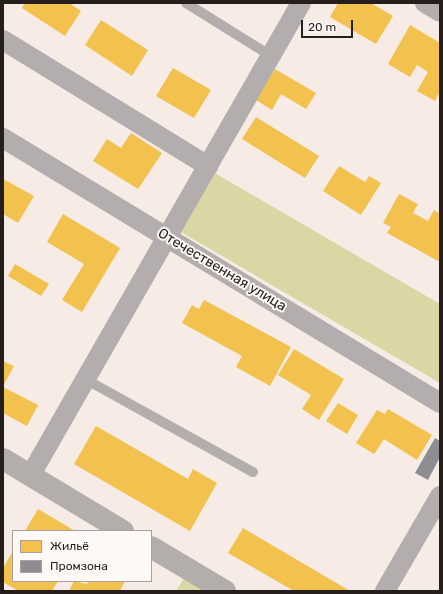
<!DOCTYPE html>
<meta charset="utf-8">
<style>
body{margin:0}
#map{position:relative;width:443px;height:594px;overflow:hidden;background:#f6ebe5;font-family:Rubik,sans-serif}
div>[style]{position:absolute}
.green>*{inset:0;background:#dad7a4}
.homes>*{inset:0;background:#f2c14e}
.industry>*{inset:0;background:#8d8d92}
.lane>*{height:10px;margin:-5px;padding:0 5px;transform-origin:5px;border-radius:5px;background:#b3aead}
.street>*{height:20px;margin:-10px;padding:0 10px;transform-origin:10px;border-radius:10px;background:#b3aead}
.secondary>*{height:22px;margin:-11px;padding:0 11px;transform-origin:11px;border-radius:11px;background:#b3adab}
span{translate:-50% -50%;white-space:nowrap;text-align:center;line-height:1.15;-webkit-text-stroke:4px #fef9f7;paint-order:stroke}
.street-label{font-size:14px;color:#261e1a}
.frame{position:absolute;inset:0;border:4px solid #261e1a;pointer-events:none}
.legend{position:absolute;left:12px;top:530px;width:140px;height:52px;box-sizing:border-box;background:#fef9f7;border:1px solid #a8a19f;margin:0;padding:5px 7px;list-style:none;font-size:12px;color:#261e1a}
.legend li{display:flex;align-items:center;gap:8px;height:20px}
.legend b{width:20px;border:1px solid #a8a19f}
.scale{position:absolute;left:301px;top:20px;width:52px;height:18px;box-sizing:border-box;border:2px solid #261e1a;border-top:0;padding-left:5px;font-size:12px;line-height:14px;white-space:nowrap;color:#261e1a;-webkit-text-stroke:3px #fef9f7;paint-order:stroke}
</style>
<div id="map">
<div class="green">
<div style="clip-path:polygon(213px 172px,440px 304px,440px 383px,179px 231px)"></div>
<div style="clip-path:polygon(184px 578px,211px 591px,176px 591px)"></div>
</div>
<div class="homes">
<div style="clip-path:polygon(25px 3px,69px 3px,81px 11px,65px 36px,22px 8px)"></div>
<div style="clip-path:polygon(338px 3px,371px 3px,393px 16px,376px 44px,330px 17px)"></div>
<div style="clip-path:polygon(101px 20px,148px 50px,132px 76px,85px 45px)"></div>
<div style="clip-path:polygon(410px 25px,440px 43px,440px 91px,435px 101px,417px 91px,428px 72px,417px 65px,410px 77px,388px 64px)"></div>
<div style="clip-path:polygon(173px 68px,211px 90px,194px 118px,156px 96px)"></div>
<div style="clip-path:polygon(275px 69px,316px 93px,306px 109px,281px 94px,272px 110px,256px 100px)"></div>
<div style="clip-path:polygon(256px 117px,319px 156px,305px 178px,242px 139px)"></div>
<div style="clip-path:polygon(131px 133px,162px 153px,138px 189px,93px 161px,107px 139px,121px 148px)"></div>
<div style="clip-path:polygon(339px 166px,365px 182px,369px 176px,381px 183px,361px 215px,323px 191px)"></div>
<div style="clip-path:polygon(3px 179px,34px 196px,18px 223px,3px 214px)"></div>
<div style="clip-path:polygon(399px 194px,418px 204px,413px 213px,428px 221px,434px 210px,440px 214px,440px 262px,387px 233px,391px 227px,383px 223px)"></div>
<div style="clip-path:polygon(63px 214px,120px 248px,82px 312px,62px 300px,84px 264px,47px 242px)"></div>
<div style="clip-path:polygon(15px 264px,49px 284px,41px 296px,8px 276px)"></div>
<div style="clip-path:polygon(204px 300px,291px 347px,270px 386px,236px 367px,242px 356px,182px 323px,192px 305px,199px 309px)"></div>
<div style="clip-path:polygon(294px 349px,344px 379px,319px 420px,302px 409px,311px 395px,278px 375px)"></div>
<div style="clip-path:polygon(3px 361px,14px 366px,3px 386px)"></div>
<div style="clip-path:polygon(3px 387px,38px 405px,27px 426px,3px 413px)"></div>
<div style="clip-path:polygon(338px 403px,358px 415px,347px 434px,326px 421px)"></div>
<div style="clip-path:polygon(388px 409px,432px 435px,417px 460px,384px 439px,374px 454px,356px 443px,377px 410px,385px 414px)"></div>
<div style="clip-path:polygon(96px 426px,188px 479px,193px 469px,217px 483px,190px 531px,74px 464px)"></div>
<div style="clip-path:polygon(38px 509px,75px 531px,25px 531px)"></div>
<div style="clip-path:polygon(243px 528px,350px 591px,294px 591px,228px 553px)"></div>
<div style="clip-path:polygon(13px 551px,13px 581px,58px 581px,52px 591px,18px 591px,3px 582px,3px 568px)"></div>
<div style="clip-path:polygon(74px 581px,87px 584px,88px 581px,125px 581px,120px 591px,69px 591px)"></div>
</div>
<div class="industry">
<div style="clip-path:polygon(435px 438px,440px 441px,440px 457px,428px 480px,415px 473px)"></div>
</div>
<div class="lane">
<div style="left:186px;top:3px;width:100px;rotate:31.9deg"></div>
<div style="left:85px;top:379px;width:192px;rotate:29deg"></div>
</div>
<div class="street">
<div style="left:425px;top:3px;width:17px;rotate:31deg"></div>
<div style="left:3px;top:40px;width:241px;rotate:31.6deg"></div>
<div style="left:3px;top:138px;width:511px;rotate:31.23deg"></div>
<div style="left:30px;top:476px;width:545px;rotate:-60.19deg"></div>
<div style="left:385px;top:591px;width:110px;rotate:-59.9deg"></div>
</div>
<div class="secondary">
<div style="left:3px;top:459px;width:140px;rotate:31deg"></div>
<div style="left:151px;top:547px;width:86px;rotate:30.7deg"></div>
</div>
<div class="street-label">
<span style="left:222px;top:270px;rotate:31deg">Отечественная улица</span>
</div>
<div class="frame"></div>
<ul class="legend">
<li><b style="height:11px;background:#f2c14e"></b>Жильё</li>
<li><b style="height:11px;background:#8d8d92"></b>Промзона</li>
</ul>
<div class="scale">20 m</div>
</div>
